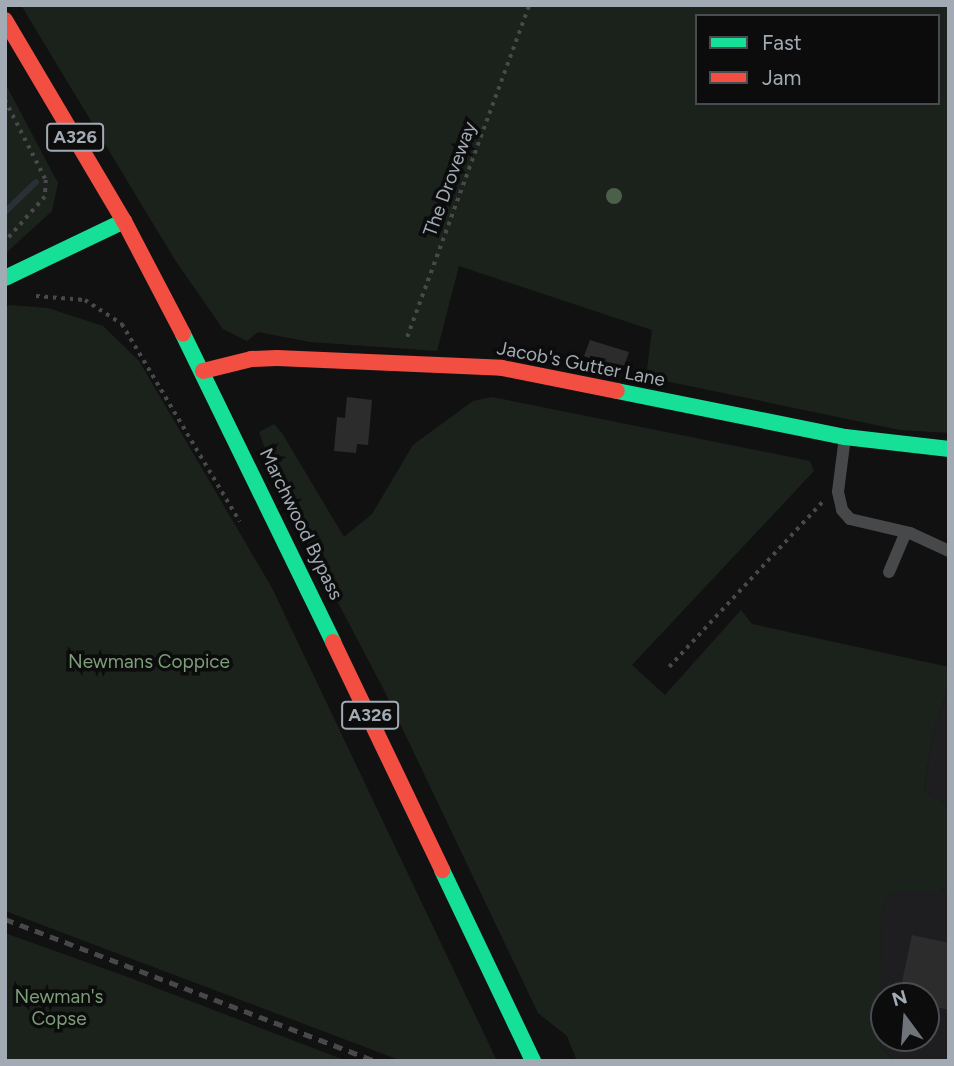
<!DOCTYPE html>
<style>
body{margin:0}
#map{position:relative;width:954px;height:1066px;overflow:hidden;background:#111112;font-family:Figtree,sans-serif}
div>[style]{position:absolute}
.built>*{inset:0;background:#1e1e20}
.green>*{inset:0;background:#1b221c}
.stream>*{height:6px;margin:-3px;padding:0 3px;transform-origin:3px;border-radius:3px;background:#283236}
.building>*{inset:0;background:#2c2c2d}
.path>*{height:3.5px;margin-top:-1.75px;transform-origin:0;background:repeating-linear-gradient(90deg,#47494c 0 3.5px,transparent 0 8.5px)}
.lane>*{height:12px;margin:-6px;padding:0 6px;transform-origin:6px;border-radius:6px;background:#46484a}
.fast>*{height:16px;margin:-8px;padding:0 8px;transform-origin:8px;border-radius:8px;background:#16e098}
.jam>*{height:16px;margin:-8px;padding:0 8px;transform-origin:8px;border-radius:8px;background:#f24e42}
.rail>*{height:5px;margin-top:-2.5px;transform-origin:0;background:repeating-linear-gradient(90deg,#46484a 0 9px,transparent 0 16px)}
.trees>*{width:16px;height:16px;margin:-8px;border-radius:50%;background:#4c5f4a}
span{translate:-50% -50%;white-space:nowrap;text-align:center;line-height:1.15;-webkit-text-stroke:7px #0c0c0d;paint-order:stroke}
.shield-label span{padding:2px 5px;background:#0c0c0d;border:2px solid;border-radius:5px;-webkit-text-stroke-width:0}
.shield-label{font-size:18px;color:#a2aab3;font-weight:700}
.street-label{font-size:19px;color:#a2aab3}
.park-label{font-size:19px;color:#7c9e78}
.frame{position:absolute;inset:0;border:7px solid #a2aab3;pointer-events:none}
.legend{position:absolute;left:695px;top:14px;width:245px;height:91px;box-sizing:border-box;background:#0c0c0d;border:2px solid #484b4f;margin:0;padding:9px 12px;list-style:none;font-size:21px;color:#a2aab3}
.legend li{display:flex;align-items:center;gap:14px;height:35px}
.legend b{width:35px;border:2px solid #484b4f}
.north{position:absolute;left:870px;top:982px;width:70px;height:70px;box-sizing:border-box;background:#0c0c0d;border:2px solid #484b4f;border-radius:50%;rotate:344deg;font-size:19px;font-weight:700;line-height:28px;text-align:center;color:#a2aab3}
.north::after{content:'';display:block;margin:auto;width:24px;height:32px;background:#6f747b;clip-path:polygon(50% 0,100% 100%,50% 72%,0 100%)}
</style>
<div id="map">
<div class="built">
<div style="clip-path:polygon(949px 685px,949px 806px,924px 791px,932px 737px)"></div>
<div style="clip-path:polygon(evenodd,949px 885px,949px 1061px,895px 1061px,880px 1046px,882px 909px,888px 891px,941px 891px,949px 885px,884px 996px,926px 996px,926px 1038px,884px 1038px,884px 996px)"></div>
</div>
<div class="green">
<div style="clip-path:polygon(evenodd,21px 5px,949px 5px,949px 433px,900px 430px,646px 377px,652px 330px,459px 266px,437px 351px,310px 342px,258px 332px,247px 341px,223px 329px,175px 260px,21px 5px,697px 16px,938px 16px,938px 103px,697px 103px,697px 16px)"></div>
<div style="clip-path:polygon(5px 83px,58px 183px,52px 211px,5px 254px)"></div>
<div style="clip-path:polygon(10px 305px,48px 308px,103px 326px,139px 361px,272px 588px,497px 1061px,402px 1061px,5px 911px,5px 307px)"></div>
<div style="clip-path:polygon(492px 397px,810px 461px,814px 471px,632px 665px,665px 695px,741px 610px,752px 624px,949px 667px,949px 685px,932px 737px,924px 791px,949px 806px,949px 885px,941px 891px,889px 891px,882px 909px,880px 1046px,895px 1061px,577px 1061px,567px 1036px,538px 1013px,385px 692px,283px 498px,259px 432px,274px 424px,282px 433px,344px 537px,372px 514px,413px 445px,473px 401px)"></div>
<div style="clip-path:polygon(5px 933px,125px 976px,347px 1061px,5px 1061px)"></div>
</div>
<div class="stream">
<div style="left:5px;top:212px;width:43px;rotate:-44.1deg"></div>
</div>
<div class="building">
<div style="clip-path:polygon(590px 340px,629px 352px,623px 369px,584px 356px)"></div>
<div style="clip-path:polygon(347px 397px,372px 400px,368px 445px,357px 444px,356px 453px,334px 451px,337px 417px,345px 418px)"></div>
<div style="clip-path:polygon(912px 935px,949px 943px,949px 1010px,926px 1005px,926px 996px,899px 996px)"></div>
</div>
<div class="path">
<div style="left:5px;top:100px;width:90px;rotate:62.9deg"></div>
<div style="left:46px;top:180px;width:17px;rotate:93deg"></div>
<div style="left:45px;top:197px;width:60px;rotate:131.6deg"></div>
<div style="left:36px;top:296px;width:49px;rotate:4.7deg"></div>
<div style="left:85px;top:300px;width:44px;rotate:33deg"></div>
<div style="left:122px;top:324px;width:230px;rotate:59.2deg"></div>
<div style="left:407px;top:337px;width:354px;rotate:-69.8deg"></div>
<div style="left:669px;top:667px;width:228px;rotate:-47.1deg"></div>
</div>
<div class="lane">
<div style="left:845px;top:437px;width:55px;rotate:97.3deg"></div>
<div style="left:838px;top:492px;width:18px;rotate:77deg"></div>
<div style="left:842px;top:510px;width:12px;rotate:48deg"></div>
<div style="left:850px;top:519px;width:62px;rotate:13.1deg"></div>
<div style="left:910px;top:533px;width:43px;rotate:24.8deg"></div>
<div style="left:889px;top:572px;width:43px;rotate:-67deg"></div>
</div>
<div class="fast">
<div style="left:5px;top:278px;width:132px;rotate:-25.6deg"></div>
<div style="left:183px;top:334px;width:343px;rotate:64deg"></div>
<div style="left:617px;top:391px;width:233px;rotate:11.4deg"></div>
<div style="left:845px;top:437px;width:105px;rotate:6.6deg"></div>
<div style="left:442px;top:870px;width:212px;rotate:64.5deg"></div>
</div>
<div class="jam">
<div style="left:5px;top:20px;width:234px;rotate:59.4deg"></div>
<div style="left:124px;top:221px;width:127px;rotate:62.4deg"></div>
<div style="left:203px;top:371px;width:49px;rotate:-14deg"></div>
<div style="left:251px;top:359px;width:26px;rotate:-2deg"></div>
<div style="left:277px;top:358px;width:225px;rotate:2.5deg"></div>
<div style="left:502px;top:368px;width:117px;rotate:11.3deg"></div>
<div style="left:333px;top:642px;width:253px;rotate:64.4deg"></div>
</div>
<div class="rail">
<div style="left:5px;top:919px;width:396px;rotate:21deg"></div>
</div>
<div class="trees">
<div style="left:614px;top:196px"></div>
</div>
<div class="shield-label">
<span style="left:75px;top:137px">A326</span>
<span style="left:370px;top:715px">A326</span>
</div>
<div class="street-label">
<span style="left:450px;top:179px;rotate:-70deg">The Droveway</span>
<span style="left:581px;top:364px;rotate:11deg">Jacob's Gutter Lane</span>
<span style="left:301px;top:524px;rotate:64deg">Marchwood Bypass</span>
</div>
<div class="park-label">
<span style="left:149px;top:662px">Newmans Coppice</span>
<span style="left:59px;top:1008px">Newman's<br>Copse</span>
</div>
<div class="frame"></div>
<ul class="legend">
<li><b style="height:9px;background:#16e098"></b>Fast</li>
<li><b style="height:9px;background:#f24e42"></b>Jam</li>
</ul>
<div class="north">N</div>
</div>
